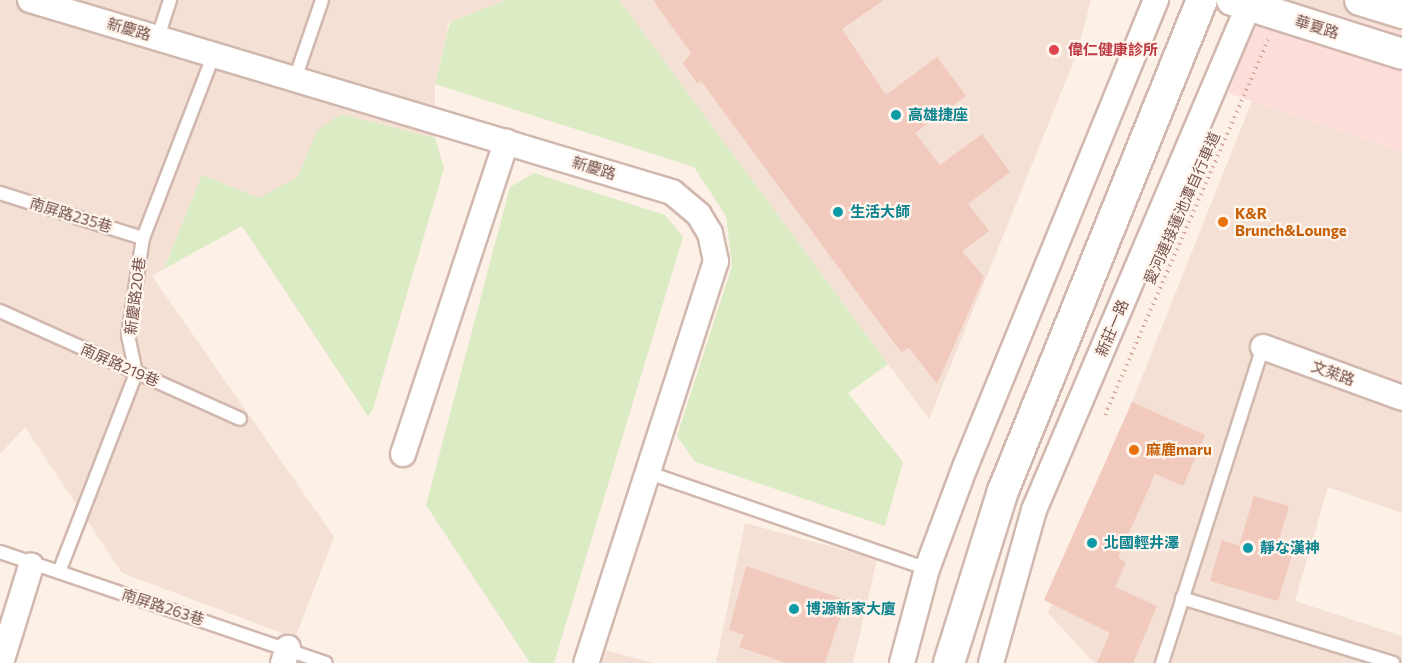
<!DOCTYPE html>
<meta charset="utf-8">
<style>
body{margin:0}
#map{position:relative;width:1402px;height:663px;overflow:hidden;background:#fdf0e6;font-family:Commissioner,"Noto Sans TC","Noto Sans JP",sans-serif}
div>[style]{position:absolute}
.residential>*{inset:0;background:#f4e0d4}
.commercial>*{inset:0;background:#fddeda}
.green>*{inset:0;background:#dbebc4}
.building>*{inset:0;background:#f2c9bd}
.path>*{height:4px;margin-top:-2px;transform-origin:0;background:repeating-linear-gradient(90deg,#d7aca0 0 1.5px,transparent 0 6px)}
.roads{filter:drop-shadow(2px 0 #d1b8ae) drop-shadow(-2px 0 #d1b8ae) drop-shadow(0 2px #d1b8ae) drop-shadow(0 -2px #d1b8ae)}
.service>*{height:12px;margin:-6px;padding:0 6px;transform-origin:6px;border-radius:6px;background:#fff}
.minor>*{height:24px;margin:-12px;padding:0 12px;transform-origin:12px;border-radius:12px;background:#fff}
.tertiary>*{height:30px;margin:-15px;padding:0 15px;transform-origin:15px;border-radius:15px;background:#fff}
.dots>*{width:16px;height:16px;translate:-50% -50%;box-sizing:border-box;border:3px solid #fff5ed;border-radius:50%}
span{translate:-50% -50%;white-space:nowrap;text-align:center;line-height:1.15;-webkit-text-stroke:4.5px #fff5ed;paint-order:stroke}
.street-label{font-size:15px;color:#76524a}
.health-label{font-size:15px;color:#be3a42;font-weight:700}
.left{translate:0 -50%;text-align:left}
.culture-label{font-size:15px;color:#0d838f;font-weight:700}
.food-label{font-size:15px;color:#c56008;font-weight:700}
</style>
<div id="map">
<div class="residential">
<div style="clip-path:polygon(0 0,506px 0,449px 22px,435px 84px,435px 138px,341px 114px,298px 177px,259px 198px,202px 175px,164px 269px,152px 276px,334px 537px,295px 638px,122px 573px,25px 427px,0 454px)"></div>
<div style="clip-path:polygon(619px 0,1091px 0,1077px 53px,929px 419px)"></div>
<div style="clip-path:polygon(1288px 0,1402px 0,1402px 33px)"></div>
<div style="clip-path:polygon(1252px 101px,1402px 152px,1402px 513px,1328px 487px,1295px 601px,1402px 636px,1402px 663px,1094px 663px,1048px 613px)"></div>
<div style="clip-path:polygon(745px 523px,877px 559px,853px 663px,716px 663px)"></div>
<div style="clip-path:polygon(605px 650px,654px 663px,601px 663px)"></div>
</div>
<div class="commercial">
<div style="clip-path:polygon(1262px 0,1288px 0,1402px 33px,1402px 152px,1228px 93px)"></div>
</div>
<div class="green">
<div style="clip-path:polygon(506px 0,619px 0,888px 364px,848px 393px,903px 462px,885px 526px,695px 462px,677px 436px,732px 266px,726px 216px,694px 167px,435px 84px,450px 22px)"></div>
<div style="clip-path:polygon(341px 114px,435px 138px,444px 168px,373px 409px,368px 416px,242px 226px,164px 269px,202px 175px,259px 198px,298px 177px,317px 131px)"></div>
<div style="clip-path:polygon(534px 173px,665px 215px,683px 237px,554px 663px,530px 663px,426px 505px,510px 187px)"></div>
</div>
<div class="building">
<div style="clip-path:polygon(653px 0,884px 0,842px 29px,886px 95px,937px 57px,966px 96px,915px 133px,940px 165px,982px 134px,1010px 172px,968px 204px,989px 231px,962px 251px,984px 277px,937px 384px,909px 348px,901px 352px,701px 81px,697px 83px,683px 63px,691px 53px)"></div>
<div style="clip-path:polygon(1132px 402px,1205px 435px,1183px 486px,1155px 474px,1118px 558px,1126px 562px,1115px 587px,1157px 606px,1133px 663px,1097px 663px,1110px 633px,1044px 600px)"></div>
<div style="clip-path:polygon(1254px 496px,1289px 506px,1276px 550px,1292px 555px,1278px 601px,1210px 581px,1222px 540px,1239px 546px)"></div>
<div style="clip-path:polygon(746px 566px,846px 600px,825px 663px,786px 663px,739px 647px,744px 635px,729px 630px)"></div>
</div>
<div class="path">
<div style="left:1105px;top:415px;width:409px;rotate:-66.5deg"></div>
</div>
<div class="roads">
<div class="service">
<div style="left:158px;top:37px;width:39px;rotate:-72deg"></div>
<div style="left:295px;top:79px;width:83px;rotate:-71.1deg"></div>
<div style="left:0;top:193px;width:150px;rotate:17.5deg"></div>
<div style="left:0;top:311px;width:263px;rotate:24.2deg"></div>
<div style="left:646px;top:472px;width:297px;rotate:19deg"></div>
<div style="left:0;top:552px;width:344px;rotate:18.8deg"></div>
<div style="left:59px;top:572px;width:213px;rotate:-68.8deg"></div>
<div style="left:136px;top:373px;width:39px;rotate:-102deg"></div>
<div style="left:128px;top:335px;width:98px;rotate:-81.2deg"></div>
<div style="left:143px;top:238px;width:197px;rotate:-68.9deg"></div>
<div style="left:1182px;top:598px;width:221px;rotate:17.1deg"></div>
<div style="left:1162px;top:663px;width:332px;rotate:-72.3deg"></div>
</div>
<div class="minor">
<div style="left:30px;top:0;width:670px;rotate:16.65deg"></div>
<div style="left:672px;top:192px;width:35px;rotate:40deg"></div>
<div style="left:699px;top:215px;width:21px;rotate:59deg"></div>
<div style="left:710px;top:233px;width:29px;rotate:78deg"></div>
<div style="left:716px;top:261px;width:422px;rotate:107.9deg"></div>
<div style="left:1263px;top:347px;width:148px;rotate:20.1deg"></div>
<div style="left:403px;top:454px;width:329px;rotate:-71.7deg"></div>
<div style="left:1px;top:663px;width:102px;rotate:-72.8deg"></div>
<div style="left:283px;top:663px;width:16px;rotate:-72deg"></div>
<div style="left:902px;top:663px;width:97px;rotate:-75.1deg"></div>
<div style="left:927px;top:569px;width:109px;rotate:-69.6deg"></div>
<div style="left:965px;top:467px;width:505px;rotate:-67.76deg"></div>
<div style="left:991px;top:663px;width:159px;rotate:-74.3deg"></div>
<div style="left:1034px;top:510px;width:554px;rotate:-66.95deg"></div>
</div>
<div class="tertiary">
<div style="left:1232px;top:0;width:178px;rotate:17.6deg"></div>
<div style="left:1360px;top:0;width:44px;rotate:17.2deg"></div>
<div style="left:949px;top:663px;width:180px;rotate:-72.6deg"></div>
<div style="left:1003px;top:491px;width:530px;rotate:-67.94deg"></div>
</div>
</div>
<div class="dots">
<div style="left:1054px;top:50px;background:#e0444e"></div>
<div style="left:896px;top:115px;background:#0f9aa8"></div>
<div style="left:838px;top:212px;background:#0f9aa8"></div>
<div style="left:1223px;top:222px;background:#e8710a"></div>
<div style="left:1134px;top:450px;background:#e8710a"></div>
<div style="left:1092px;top:543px;background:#0f9aa8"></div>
<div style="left:1248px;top:548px;background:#0f9aa8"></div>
<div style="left:794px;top:609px;background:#0f9aa8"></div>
</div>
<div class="street-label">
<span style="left:1317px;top:27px;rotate:17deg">華夏路</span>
<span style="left:129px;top:29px;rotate:16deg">新慶路</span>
<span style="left:594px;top:168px;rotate:17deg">新慶路</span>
<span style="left:1182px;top:208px;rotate:-66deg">愛河連接蓮池潭自行車道</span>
<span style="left:71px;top:215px;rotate:17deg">南屏路235巷</span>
<span style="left:135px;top:296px;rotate:-83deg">新慶路20巷</span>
<span style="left:1112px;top:328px;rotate:-67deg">新莊一路</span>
<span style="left:120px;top:365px;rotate:24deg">南屏路219巷</span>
<span style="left:1333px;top:373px;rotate:20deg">文萊路</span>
<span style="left:163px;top:607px;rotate:18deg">南屏路263巷</span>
</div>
<div class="health-label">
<span class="left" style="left:1068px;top:50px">偉仁健康診所</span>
</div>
<div class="culture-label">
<span class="left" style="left:908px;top:115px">高雄捷座</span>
<span class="left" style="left:850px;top:212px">生活大師</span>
<span class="left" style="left:1104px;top:543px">北國輕井澤</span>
<span class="left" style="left:1260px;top:548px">靜な漢神</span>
<span class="left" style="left:806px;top:609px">博源新家大廈</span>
</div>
<div class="food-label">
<span class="left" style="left:1235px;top:222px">K&amp;R<br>Brunch&amp;Lounge</span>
<span class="left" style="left:1146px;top:450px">麻鹿maru</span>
</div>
</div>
